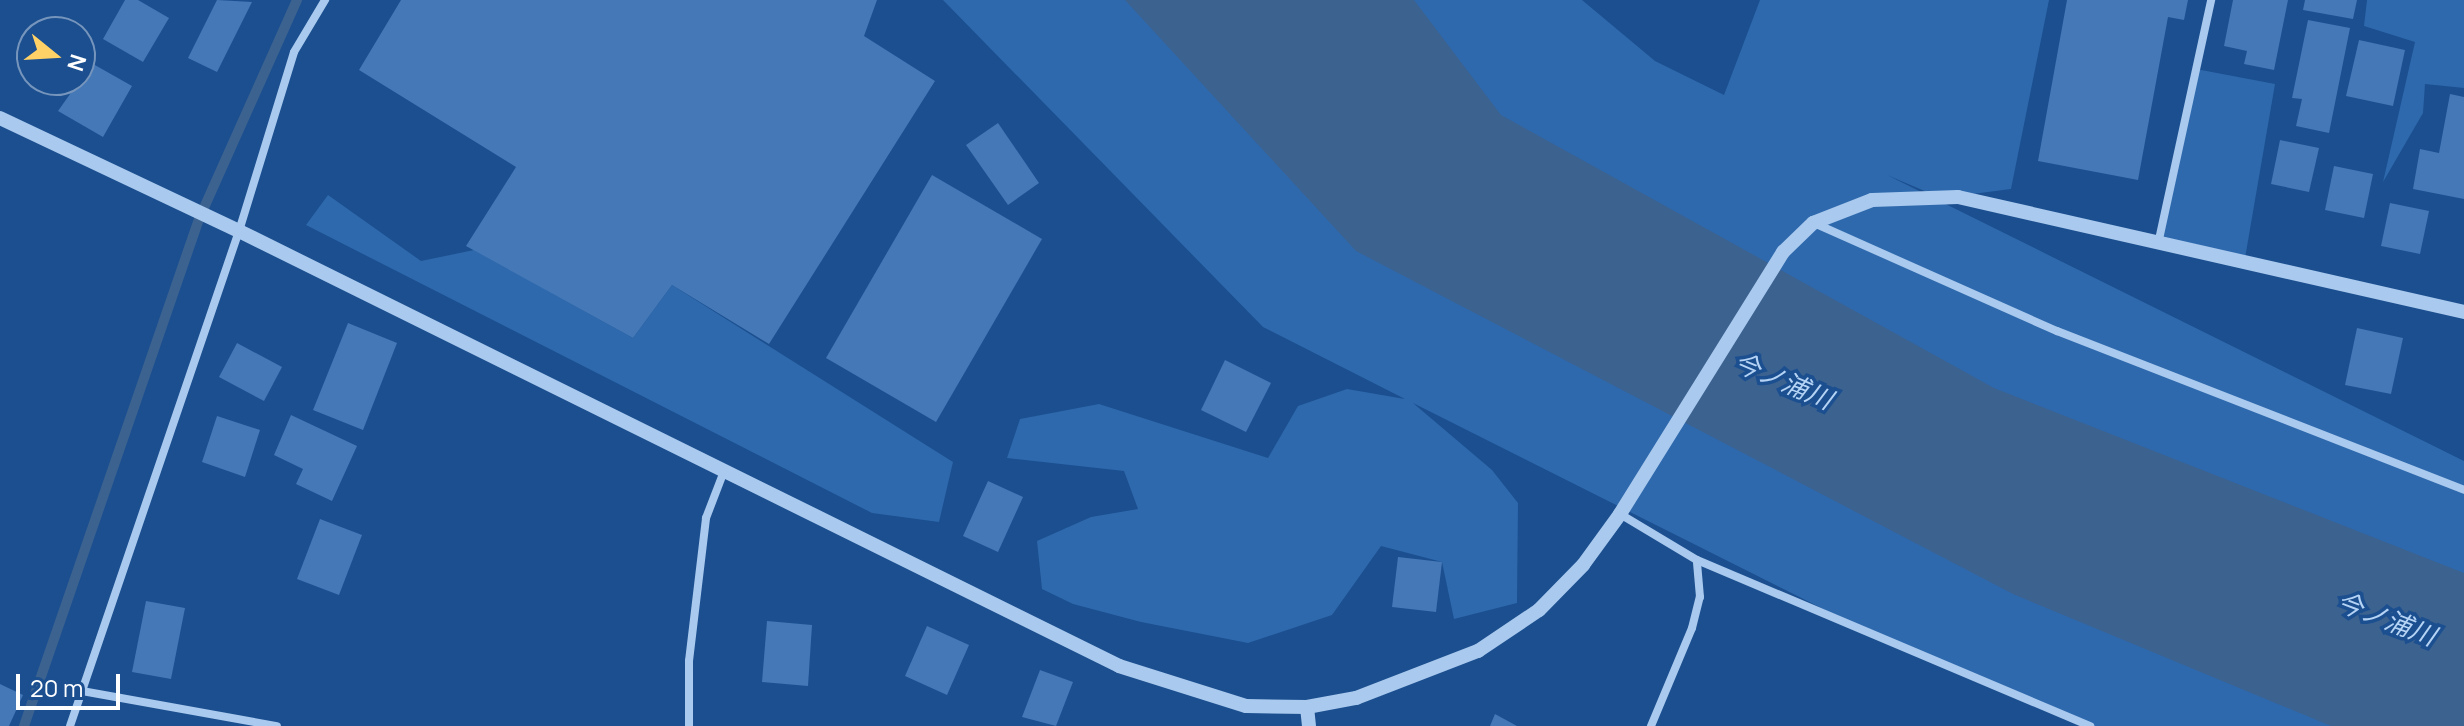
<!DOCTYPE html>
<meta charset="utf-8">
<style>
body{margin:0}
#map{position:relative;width:2464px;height:726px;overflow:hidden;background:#1b4f8f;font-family:Manrope,"Noto Sans JP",sans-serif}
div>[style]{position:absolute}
.green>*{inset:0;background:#2e69ad}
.water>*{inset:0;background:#3c6290}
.stream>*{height:10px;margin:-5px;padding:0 5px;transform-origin:5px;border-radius:5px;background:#3c6290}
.building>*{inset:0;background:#4478b7}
.minor>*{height:8px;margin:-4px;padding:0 4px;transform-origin:4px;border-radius:4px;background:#a9c9ee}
.tertiary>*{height:14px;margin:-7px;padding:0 7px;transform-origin:7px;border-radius:7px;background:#a9c9ee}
span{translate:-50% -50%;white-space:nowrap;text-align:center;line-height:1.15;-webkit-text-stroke:7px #1b4f8f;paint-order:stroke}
.water-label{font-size:26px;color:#b5d3f5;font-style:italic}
.north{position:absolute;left:16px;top:16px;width:80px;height:80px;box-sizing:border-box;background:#1b4f8f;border:2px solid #7695bc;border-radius:50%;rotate:108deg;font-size:22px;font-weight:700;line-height:32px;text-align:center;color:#fff}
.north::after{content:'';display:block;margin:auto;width:28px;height:36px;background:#ffd166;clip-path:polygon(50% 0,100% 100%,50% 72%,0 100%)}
.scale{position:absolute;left:16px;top:674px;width:104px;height:36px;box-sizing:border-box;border:4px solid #fff;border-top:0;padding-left:10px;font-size:24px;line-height:28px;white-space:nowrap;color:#fff;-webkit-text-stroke:6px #1b4f8f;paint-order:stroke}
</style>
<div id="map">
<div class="green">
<div style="clip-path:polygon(943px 0,1582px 0,1655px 61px,1724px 95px,1760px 0,2049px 0,2011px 189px,1941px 198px,1887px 175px,2464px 461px,2464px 726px,2086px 726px,1873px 634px,1413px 403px,1492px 470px,1518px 503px,1517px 603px,1454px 619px,1442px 562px,1381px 546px,1332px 615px,1248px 643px,1141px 622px,1073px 604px,1042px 589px,1037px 541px,1091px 517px,1138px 509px,1124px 471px,1007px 458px,1020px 419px,1099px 404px,1268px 458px,1298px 406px,1347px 389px,1405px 399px,1263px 327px)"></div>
<div style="clip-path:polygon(2367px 0,2464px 0,2464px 88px,2425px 84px,2423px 113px,2383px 182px,2415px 42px,2364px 26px)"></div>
<div style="clip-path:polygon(2196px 69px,2275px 84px,2244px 264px,2160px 236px)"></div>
<div style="clip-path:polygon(328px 195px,421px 261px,474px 250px,633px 338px,672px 285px,953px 462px,939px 522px,872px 513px,306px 225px)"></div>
</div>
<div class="water">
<div style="clip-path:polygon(1125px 0,1414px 0,1501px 115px,1994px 388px,2464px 573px,2464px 726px,2331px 726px,2013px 594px,1356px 251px)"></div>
</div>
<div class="stream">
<div style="left:24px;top:726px;width:536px;rotate:-70.96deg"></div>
<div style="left:199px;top:219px;width:240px;rotate:-65.9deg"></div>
</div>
<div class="building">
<div style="clip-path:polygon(125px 0,138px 0,169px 18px,143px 62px,103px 39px)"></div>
<div style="clip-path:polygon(217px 0,252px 2px,217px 72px,188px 58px)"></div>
<div style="clip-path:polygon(401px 0,877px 0,864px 36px,935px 81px,769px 344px,672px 285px,633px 338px,466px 246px,516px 167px,359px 70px)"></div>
<div style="clip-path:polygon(2067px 0,2188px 0,2184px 20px,2168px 17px,2138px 180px,2038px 161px)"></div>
<div style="clip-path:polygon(2233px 0,2288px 0,2274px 70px,2244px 64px,2247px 51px,2224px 46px)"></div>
<div style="clip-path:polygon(2305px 0,2357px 0,2353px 19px,2303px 10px)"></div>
<div style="clip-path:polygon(2308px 20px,2350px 28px,2329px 133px,2296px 126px,2302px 99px,2292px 98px)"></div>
<div style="clip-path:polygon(2359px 40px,2405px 50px,2393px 106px,2346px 96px)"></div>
<div style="clip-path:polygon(86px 60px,132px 86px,103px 137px,58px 111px,80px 80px)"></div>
<div style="clip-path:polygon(2450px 94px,2464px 97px,2464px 199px,2413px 189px,2420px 149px,2439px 153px)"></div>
<div style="clip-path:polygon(998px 123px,1039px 183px,1008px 205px,966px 145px)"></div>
<div style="clip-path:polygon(2280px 140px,2319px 148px,2309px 192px,2271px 184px)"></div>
<div style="clip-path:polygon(2334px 166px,2373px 174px,2364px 218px,2325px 210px)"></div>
<div style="clip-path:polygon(932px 175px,1042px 239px,936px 422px,826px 358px)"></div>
<div style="clip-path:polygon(2390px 203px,2429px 211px,2420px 254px,2381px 246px)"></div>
<div style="clip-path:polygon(348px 323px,397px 343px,363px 430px,313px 410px)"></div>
<div style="clip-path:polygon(2357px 328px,2403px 338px,2391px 394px,2345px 385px)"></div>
<div style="clip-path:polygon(237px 343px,282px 367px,264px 401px,219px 377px)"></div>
<div style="clip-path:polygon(1225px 360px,1271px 383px,1246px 432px,1201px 410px)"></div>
<div style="clip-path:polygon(291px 415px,357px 446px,332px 501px,296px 484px,303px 469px,274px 455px)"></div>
<div style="clip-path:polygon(217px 416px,260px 430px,245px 477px,202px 462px)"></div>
<div style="clip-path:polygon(988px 481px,1023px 497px,998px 552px,963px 536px)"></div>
<div style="clip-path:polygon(320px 519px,362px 535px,339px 595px,297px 579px)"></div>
<div style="clip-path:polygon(1398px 557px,1442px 562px,1436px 612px,1392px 607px)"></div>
<div style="clip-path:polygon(146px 601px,185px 608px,171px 679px,132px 672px)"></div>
<div style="clip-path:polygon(767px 621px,812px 625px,808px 686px,762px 682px)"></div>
<div style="clip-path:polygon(927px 626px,969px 645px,947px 695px,905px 676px)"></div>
<div style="clip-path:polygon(1040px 670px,1073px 682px,1056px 726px,1022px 717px)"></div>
<div style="clip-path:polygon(0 684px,23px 695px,9px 726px,0 726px)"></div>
<div style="clip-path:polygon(1495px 714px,1517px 726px,1490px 726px)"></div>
</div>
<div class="minor">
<div style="left:1814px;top:223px;width:266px;rotate:24deg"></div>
<div style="left:2057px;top:331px;width:437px;rotate:21.3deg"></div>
<div style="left:2158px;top:244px;width:250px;rotate:-77.7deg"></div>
<div style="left:1620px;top:514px;width:90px;rotate:30.9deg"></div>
<div style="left:1697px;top:560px;width:427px;rotate:22.9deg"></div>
<div style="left:82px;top:691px;width:198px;rotate:10.2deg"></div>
<div style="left:70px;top:726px;width:523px;rotate:-71.15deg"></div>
<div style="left:239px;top:231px;width:187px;rotate:-72.9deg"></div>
<div style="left:294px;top:52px;width:61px;rotate:-59.2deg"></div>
<div style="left:689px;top:726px;width:65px;rotate:-90deg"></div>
<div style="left:689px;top:661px;width:144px;rotate:-83.2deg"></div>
<div style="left:706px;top:518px;width:50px;rotate:-69deg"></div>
<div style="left:1651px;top:726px;width:106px;rotate:-67.3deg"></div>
<div style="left:1692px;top:628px;width:32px;rotate:-76deg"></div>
<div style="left:1700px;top:597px;width:37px;rotate:-95deg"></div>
</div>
<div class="tertiary">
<div style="left:0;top:118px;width:264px;rotate:25.3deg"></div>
<div style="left:239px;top:231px;width:982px;rotate:26.3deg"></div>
<div style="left:1119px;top:666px;width:133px;rotate:17.5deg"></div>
<div style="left:1246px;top:706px;width:61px;rotate:0.9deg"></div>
<div style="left:1307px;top:707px;width:50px;rotate:-10.4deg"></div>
<div style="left:1356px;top:698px;width:131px;rotate:-21.1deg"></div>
<div style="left:1478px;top:651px;width:73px;rotate:-33.9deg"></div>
<div style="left:1539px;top:610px;width:63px;rotate:-45.6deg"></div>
<div style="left:1583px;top:565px;width:63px;rotate:-54deg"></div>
<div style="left:1620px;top:514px;width:309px;rotate:-58.1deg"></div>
<div style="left:1783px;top:252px;width:42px;rotate:-44deg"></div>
<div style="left:1813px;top:223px;width:63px;rotate:-21.3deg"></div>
<div style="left:1872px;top:200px;width:86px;rotate:-2deg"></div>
<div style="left:1958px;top:197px;width:519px;rotate:12.8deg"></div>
<div style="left:1307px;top:707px;width:19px;rotate:84deg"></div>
</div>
<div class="water-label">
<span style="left:1783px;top:381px;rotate:23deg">今ノ浦川</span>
<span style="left:2386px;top:619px;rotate:21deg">今ノ浦川</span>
</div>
<div class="north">N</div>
<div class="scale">20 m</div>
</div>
